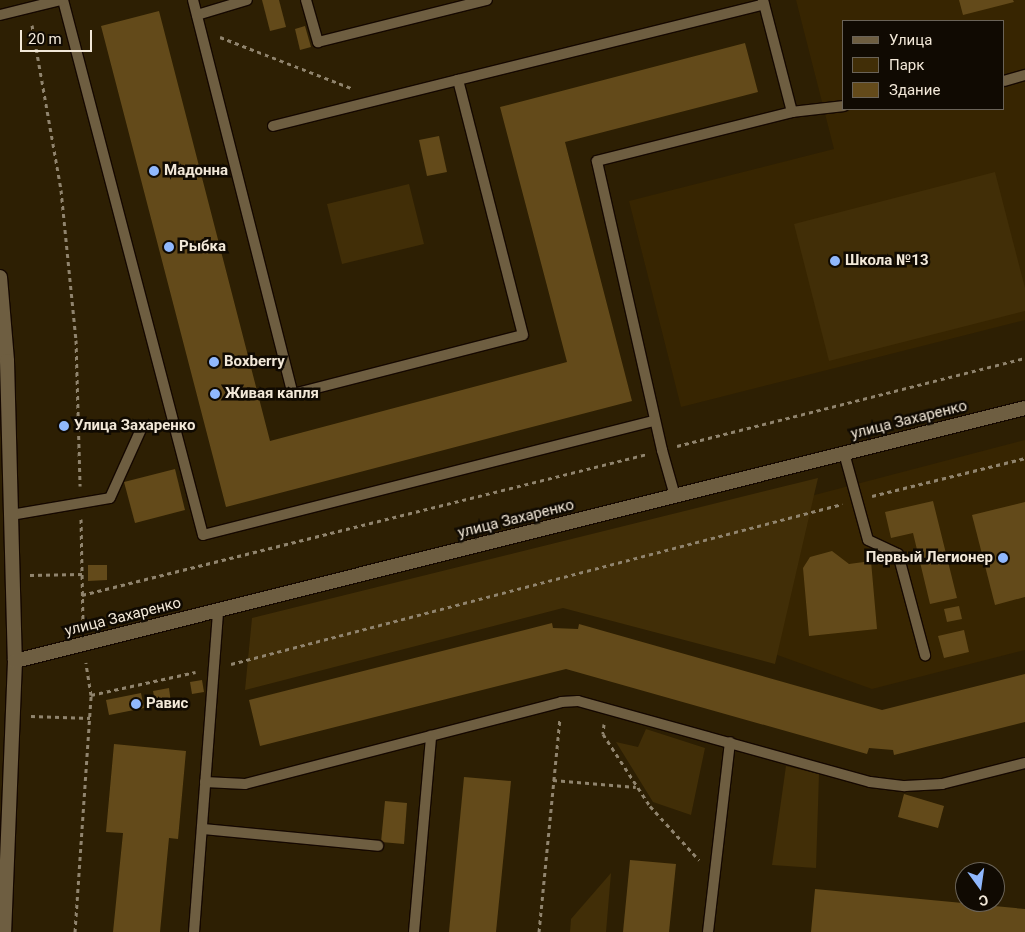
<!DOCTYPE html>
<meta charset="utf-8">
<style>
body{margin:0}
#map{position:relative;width:1025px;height:932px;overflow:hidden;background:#2d1f03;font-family:Roboto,sans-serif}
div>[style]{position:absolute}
.built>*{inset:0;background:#372501}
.green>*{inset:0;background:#412e07}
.building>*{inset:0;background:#634a1a}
.path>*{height:3px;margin-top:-1.5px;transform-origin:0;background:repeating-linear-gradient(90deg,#90846e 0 4px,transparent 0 8px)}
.roads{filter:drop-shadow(1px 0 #150800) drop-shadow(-1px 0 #150800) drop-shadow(0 1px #150800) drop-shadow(0 -1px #150800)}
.service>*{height:10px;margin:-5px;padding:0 5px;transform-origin:5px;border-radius:5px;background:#6e5e41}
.tertiary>*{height:14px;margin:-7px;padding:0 7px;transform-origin:7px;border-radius:7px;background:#6e5e41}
.dots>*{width:14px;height:14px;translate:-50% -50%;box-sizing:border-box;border:2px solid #100a02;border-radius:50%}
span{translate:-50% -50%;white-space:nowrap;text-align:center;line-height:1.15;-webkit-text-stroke:5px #100a02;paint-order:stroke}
.poi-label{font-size:15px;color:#f2e8d8;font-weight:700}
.left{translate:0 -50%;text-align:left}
.right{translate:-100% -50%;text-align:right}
.street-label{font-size:15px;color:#f2e8d8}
.legend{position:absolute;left:842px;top:20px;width:162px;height:90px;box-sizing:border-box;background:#100a02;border:1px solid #6a6358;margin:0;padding:6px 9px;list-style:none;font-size:15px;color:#f2e8d8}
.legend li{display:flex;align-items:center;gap:10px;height:25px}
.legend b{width:25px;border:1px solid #6a6358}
.north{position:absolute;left:955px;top:862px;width:50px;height:50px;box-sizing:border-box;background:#100a02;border:1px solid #6a6358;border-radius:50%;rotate:166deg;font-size:14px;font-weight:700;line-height:20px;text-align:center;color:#f2e8d8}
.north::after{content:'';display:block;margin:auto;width:18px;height:22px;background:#90b8fd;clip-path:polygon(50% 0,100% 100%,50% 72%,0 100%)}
.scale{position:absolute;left:20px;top:30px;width:72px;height:22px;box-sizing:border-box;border:2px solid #f2e8d8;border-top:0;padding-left:6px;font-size:15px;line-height:18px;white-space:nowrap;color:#f2e8d8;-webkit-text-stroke:4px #100a02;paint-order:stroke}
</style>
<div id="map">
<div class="built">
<div style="clip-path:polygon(evenodd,796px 0,1025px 0,1025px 320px,681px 407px,629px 201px,834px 149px,796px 0,844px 21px,1004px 21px,1004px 109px,844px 109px,844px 21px)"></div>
<div style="clip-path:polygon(1025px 440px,1025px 650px,872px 689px,535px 568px)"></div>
</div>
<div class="green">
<div style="clip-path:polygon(995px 172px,1025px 288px,1025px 311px,829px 361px,794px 224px)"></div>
<div style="clip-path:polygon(409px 184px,424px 244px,342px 264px,327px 204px)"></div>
<div style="clip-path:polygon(818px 478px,775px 664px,563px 608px,245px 690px,252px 618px)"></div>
<div style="clip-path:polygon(646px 729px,705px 748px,691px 815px,653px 802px,616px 742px,638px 747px)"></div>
<div style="clip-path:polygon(786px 766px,819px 774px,816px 868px,772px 865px)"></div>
<div style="clip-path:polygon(611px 873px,606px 932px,570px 932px,571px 919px)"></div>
</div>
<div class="building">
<div style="clip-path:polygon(262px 0,279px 0,286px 27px,270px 31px)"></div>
<div style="clip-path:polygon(959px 0,1013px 0,1014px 2px,963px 15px)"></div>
<div style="clip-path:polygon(159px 11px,270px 441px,567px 362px,500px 107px,745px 43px,758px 92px,565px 142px,632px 401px,226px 507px,101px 26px)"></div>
<div style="clip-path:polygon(305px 26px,311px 47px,300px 50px,295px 29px)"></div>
<div style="clip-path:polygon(439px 136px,447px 172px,427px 176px,419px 140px)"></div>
<div style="clip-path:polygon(175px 469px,185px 510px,135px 523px,124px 482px)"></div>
<div style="clip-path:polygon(933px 501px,957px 598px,930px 604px,913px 533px,891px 538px,885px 512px)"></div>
<div style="clip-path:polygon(1025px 502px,1025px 597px,995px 605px,972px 515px)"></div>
<div style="clip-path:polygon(832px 551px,849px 564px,871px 561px,877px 629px,809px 636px,803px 568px,810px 557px)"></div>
<div style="clip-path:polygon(88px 565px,107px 565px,107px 580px,88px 581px)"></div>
<div style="clip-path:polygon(959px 606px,962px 619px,947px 622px,944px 609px)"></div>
<div style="clip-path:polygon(552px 623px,553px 628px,578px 629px,579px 624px,882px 710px,1025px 674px,1025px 722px,894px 755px,893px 750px,869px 748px,867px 754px,566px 669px,260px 746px,249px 700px)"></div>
<div style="clip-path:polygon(964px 630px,969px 652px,944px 658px,938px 636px)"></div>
<div style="clip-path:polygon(202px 680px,204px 692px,192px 694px,190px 682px)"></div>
<div style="clip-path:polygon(169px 688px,171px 703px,156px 706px,153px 691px)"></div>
<div style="clip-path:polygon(141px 693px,144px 708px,109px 715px,106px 700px)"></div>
<div style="clip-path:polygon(114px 744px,186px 751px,178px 839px,169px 838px,160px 932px,113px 932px,123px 833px,106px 832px)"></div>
<div style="clip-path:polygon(464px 777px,511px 781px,496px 932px,449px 932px)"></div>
<div style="clip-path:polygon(904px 794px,944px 806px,938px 828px,898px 817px)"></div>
<div style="clip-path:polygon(385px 801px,407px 803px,404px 844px,381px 842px)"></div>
<div style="clip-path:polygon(630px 860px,676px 864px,669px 932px,623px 932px)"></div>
<div style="clip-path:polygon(815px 889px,1025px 909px,1025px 932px,811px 932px)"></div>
</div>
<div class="path">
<div style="left:32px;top:25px;width:168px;rotate:80deg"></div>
<div style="left:61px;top:190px;width:151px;rotate:84.3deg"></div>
<div style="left:76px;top:340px;width:146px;rotate:88.4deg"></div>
<div style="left:220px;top:37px;width:141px;rotate:21.3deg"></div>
<div style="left:677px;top:446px;width:359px;rotate:-14.2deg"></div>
<div style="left:872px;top:496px;width:158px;rotate:-13.9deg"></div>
<div style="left:81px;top:519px;width:107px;rotate:88.9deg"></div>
<div style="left:30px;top:575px;width:52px;rotate:-1.1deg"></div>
<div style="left:82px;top:595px;width:582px;rotate:-14.01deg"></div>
<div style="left:231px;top:664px;width:632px;rotate:-14.67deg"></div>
<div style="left:91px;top:695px;width:107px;rotate:-12.4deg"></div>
<div style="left:31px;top:716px;width:59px;rotate:1.9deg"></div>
<div style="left:604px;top:724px;width:10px;rotate:96deg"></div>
<div style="left:603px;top:734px;width:86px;rotate:56.9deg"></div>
<div style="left:650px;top:806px;width:73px;rotate:47.8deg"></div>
<div style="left:553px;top:780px;width:83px;rotate:4.8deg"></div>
<div style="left:75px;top:932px;width:238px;rotate:-86.1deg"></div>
<div style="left:91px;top:695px;width:33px;rotate:-99deg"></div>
<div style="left:539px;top:932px;width:214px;rotate:-84.4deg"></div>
</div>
<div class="roads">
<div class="service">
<div style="left:63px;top:0;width:553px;rotate:75.34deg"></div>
<div style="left:203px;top:535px;width:466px;rotate:-14.2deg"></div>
<div style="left:193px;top:0;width:406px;rotate:75.8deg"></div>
<div style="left:293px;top:394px;width:237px;rotate:-14.4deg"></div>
<div style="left:523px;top:335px;width:263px;rotate:-104.3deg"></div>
<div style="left:458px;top:80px;width:315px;rotate:-13.9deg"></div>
<div style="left:306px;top:0;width:44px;rotate:74.1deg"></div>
<div style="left:318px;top:42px;width:174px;rotate:-14deg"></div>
<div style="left:0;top:15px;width:63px;rotate:-13.8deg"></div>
<div style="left:197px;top:15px;width:52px;rotate:-16.7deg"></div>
<div style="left:1004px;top:81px;width:22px;rotate:-16deg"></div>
<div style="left:792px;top:112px;width:52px;rotate:-6.6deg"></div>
<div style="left:273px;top:126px;width:191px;rotate:-14deg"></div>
<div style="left:844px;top:453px;width:90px;rotate:74.6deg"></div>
<div style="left:868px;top:540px;width:33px;rotate:25deg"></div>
<div style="left:898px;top:554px;width:105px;rotate:75deg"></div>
<div style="left:675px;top:496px;width:48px;rotate:-105.8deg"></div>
<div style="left:662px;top:450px;width:296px;rotate:-102.7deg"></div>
<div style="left:597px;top:161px;width:201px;rotate:-14.1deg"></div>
<div style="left:792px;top:112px;width:116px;rotate:-104.5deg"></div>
<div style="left:11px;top:515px;width:100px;rotate:-9.7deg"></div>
<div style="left:110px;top:498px;width:78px;rotate:-65.7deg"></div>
<div style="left:205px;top:782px;width:40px;rotate:2.9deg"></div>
<div style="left:245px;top:784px;width:326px;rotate:-14.5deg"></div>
<div style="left:561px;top:702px;width:17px;rotate:-3deg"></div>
<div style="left:578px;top:701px;width:303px;rotate:15.5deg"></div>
<div style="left:870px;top:782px;width:35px;rotate:7deg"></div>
<div style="left:905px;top:786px;width:37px;rotate:-3deg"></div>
<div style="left:942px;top:784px;width:86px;rotate:-14.2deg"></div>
<div style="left:203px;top:829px;width:176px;rotate:5.5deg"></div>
<div style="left:194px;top:932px;width:323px;rotate:-85.7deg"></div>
<div style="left:414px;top:932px;width:197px;rotate:-85deg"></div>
<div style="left:708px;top:932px;width:191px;rotate:-83.4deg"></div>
</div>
<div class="tertiary">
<div style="left:0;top:277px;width:84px;rotate:85.2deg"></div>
<div style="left:7px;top:361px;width:300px;rotate:88.5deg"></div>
<div style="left:15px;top:661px;width:271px;rotate:92.3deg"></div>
<div style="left:15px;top:661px;width:1041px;rotate:-14.06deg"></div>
</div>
</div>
<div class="dots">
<div style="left:154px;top:171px;background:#90b8fd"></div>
<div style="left:169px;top:247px;background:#90b8fd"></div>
<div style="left:835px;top:261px;background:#90b8fd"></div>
<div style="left:214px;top:362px;background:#90b8fd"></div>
<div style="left:215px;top:394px;background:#90b8fd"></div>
<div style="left:64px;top:426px;background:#90b8fd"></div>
<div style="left:1003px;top:558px;background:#90b8fd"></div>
<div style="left:136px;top:704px;background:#90b8fd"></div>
</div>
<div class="poi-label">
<span class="left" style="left:164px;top:171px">Мадонна</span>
<span class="left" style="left:179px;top:247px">Рыбка</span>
<span class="left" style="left:845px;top:261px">Школа №13</span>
<span class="left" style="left:224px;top:362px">Boxberry</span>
<span class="left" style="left:225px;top:394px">Живая капля</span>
<span class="left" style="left:74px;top:426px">Улица Захаренко</span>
<span class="right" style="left:993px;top:558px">Первый Легионер</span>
<span class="left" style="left:146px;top:704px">Равис</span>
</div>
<div class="street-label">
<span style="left:909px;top:420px;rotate:-14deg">улица Захаренко</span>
<span style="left:516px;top:519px;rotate:-14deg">улица Захаренко</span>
<span style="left:123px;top:617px;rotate:-14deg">улица Захаренко</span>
</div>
<ul class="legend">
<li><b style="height:6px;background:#6e5e41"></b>Улица</li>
<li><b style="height:14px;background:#412e07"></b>Парк</li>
<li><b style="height:14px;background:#634a1a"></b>Здание</li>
</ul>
<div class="north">С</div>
<div class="scale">20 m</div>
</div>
